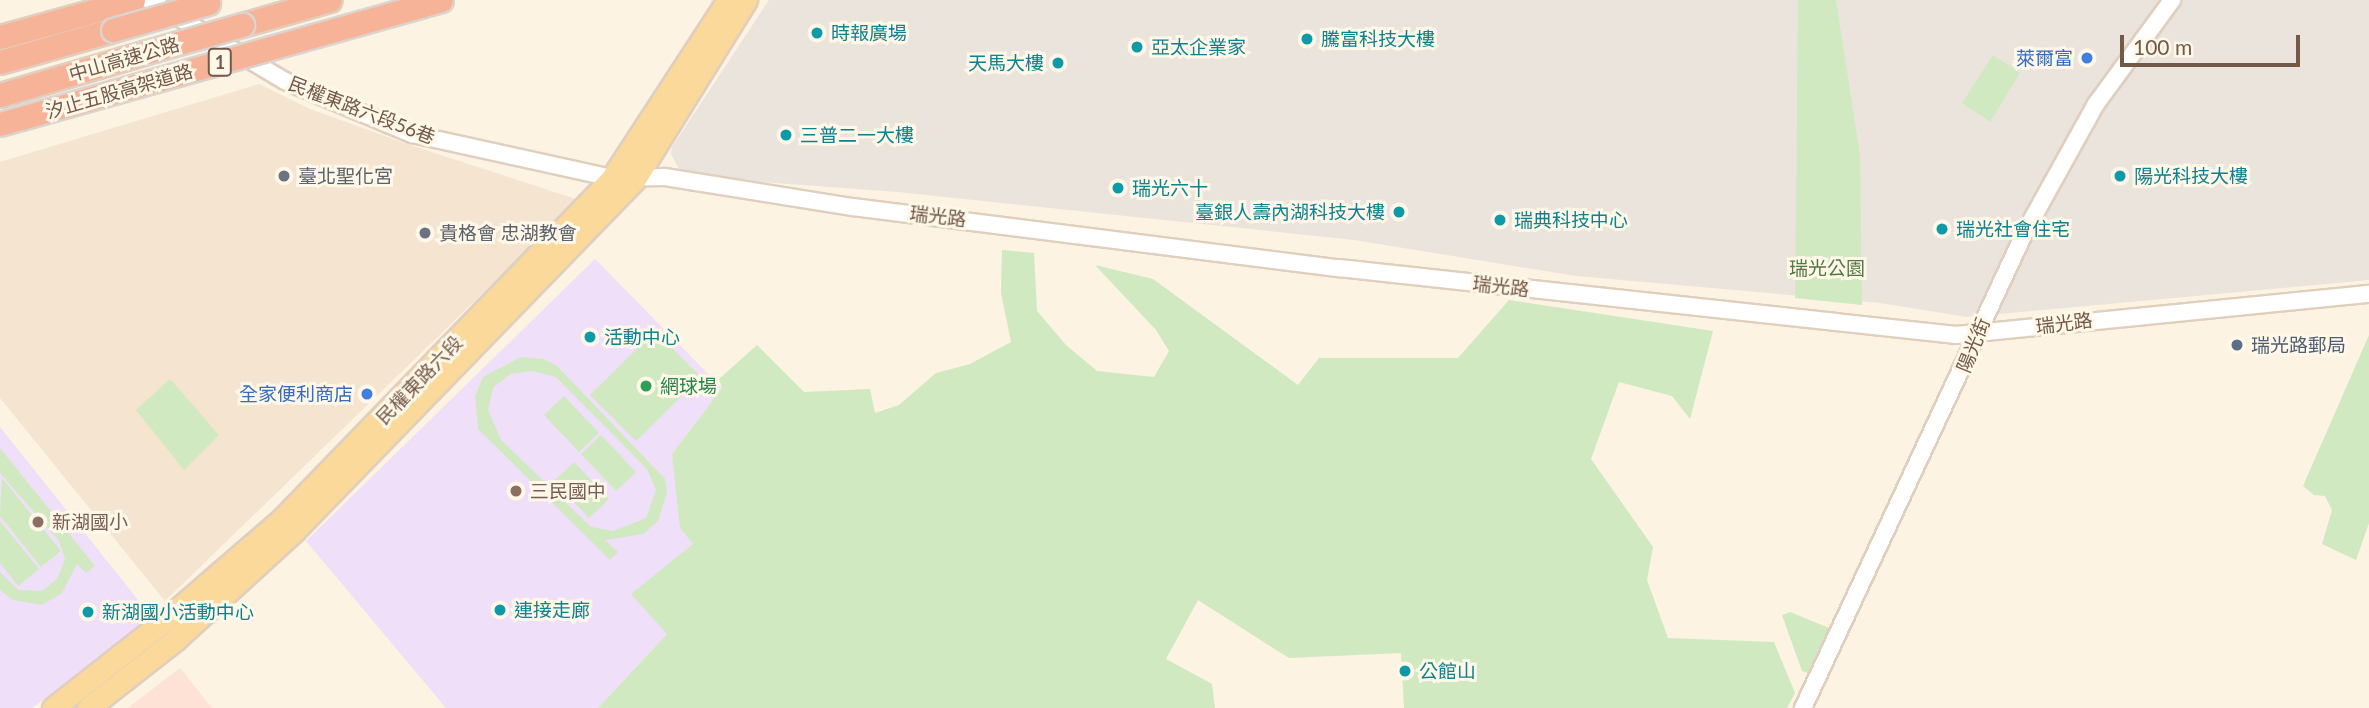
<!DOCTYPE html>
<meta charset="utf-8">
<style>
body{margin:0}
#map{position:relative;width:2369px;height:708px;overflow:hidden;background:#fcf3e2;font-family:Lato,"Noto Sans TC",sans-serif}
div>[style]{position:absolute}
.residential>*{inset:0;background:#f4e4d0}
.commercial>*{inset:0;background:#fde2d5}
.industrial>*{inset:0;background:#ebe4dd}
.education>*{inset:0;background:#f0dff8}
.green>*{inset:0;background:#d0e9c1}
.roads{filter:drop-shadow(2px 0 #e0cfbe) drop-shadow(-2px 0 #e0cfbe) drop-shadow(0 2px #e0cfbe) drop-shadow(0 -2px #e0cfbe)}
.minor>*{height:16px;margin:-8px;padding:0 8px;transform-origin:8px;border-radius:8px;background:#fff}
.major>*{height:21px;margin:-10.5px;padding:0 10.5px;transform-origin:10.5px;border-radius:10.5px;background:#fbd99a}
.highway>*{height:23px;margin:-11.5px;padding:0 11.5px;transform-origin:11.5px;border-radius:11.5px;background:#f7b398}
.bridges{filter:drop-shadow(2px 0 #dbd4cf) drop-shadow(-2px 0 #dbd4cf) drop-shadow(0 2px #dbd4cf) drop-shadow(0 -2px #dbd4cf)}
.highway-bridge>*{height:23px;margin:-11.5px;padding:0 11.5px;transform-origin:11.5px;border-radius:11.5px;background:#f7b398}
.dots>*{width:19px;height:19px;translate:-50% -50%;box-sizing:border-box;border:4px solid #fff7e8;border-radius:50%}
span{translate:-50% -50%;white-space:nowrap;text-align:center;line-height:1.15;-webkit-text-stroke:6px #fff7e8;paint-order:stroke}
.shield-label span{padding:2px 5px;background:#fff7e8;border:2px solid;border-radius:5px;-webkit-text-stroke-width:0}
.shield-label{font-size:18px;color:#735948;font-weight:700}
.culture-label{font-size:19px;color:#0d838f}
.left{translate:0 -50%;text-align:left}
.right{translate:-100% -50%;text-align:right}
.shop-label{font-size:19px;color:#366cbe}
.street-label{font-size:19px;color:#735948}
.worship-label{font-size:19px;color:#5b616d}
.park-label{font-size:19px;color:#507941}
.service-label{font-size:19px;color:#4e5e75}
.leisure-label{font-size:19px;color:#27864d}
.education-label{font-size:19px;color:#785e54}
.scale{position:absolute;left:2120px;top:35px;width:180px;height:32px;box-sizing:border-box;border:4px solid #735948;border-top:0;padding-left:9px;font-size:21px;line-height:24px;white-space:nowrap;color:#735948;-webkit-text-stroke:5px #fff7e8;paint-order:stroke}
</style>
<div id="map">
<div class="residential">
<div style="clip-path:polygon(259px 84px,310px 109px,410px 145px,579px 200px,165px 601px,0 398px,0 162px)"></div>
</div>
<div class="commercial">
<div style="clip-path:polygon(180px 668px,212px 708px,128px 708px)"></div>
</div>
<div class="industrial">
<div style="clip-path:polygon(769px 0,2369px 0,2369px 280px,1967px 317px,1880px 303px,1576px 276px,1354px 240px,898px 192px,683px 176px,671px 154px,672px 147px)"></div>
</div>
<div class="education">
<div style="clip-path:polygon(595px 259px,722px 388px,672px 454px,693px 543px,667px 634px,598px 708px,446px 708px,306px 541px)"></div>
<div style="clip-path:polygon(0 427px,151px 616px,32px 708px,0 708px)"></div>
</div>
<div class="green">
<div style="clip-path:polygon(1798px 0,1836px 0,1860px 155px,1862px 305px,1795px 298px)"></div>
<div style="clip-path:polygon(1993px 55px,2020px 73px,1990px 122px,1962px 103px)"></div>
<div style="clip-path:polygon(1002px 250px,1034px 253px,1037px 311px,1066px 345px,1097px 371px,1154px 377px,1169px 351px,1156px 330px,1095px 265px,1153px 279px,1298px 385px,1319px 358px,1458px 358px,1509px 300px,1713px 331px,1690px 419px,1672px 396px,1619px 382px,1591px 459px,1653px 547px,1647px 580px,1668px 638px,1774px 642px,1795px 693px,1787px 708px,1404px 708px,1401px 653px,1289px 658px,1198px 600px,1166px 659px,1212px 684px,1215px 708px,598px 708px,667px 634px,631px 594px,693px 544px,680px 528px,672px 454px,722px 388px,719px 379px,757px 345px,804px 392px,870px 389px,875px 413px,899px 405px,936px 373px,970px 364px,1011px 342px,1001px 293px)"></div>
<div style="clip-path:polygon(655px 331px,701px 377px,636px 441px,590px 395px)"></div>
<div style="clip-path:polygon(2369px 335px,2369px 523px,2356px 560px,2322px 544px,2332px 510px,2325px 496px,2314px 495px,2303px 486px)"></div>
<div style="clip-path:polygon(evenodd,521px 357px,544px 359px,557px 366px,665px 479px,667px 493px,658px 521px,643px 534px,605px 540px,618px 552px,610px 560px,478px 429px,475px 396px,483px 377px,521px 357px,532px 371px,556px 377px,647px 469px,656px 490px,646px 518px,613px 531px,591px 527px,501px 440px,488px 410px,493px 388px,510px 374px,532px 371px)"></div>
<div style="clip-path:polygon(170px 379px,219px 435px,184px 470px,136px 410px)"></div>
<div style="clip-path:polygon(564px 396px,599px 433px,579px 452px,544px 415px)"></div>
<div style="clip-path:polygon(601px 435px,636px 472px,616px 491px,581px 454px)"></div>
<div style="clip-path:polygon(0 448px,95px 566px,86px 573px,77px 564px,62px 593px,42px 605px,13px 600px,0 590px,0 572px,18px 590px,42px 591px,57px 579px,65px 559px,59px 541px,0 473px)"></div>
<div style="clip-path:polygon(574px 462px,609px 499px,589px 518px,554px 481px)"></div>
<div style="clip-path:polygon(2px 478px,61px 551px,41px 567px,0 516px)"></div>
<div style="clip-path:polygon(0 521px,39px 569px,18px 586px,0 563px)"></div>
<div style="clip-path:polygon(1790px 612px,1829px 628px,1808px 673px,1802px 671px,1782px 615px)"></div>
</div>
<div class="roads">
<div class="minor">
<div style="left:149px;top:0;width:158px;rotate:30.8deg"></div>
<div style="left:285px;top:81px;width:138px;rotate:22.7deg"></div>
<div style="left:412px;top:134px;width:205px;rotate:12.4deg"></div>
<div style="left:612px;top:178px;width:53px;rotate:-1.1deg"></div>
<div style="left:665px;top:177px;width:190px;rotate:9.1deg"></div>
<div style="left:853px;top:207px;width:490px;rotate:7.2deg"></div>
<div style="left:1339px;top:268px;width:621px;rotate:6.2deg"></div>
<div style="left:1956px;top:335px;width:415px;rotate:-5.7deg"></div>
<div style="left:1803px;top:708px;width:525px;rotate:-65deg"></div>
<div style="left:2025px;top:232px;width:146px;rotate:-61deg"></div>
<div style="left:2096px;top:104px;width:129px;rotate:-53.8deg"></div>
</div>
<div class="major">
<div style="left:53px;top:708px;width:141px;rotate:-38.1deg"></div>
<div style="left:164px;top:621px;width:156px;rotate:-40.8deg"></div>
<div style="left:282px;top:519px;width:475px;rotate:-45.9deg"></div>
<div style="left:612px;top:178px;width:212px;rotate:-56.9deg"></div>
<div style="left:88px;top:708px;width:110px;rotate:-38deg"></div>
<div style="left:175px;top:640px;width:161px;rotate:-42.5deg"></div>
<div style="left:294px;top:531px;width:490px;rotate:-45.9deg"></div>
<div style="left:635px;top:179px;width:211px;rotate:-58.2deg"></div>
</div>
<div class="highway">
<div style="left:242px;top:25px;width:91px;rotate:-16deg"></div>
<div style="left:0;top:37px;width:138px;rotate:-15.5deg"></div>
<div style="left:0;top:62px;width:117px;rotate:-15.8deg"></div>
<div style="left:0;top:95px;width:153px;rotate:-16.3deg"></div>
</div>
</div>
<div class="bridges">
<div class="highway-bridge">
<div style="left:113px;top:30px;width:99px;rotate:-15.9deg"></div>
<div style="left:147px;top:52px;width:99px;rotate:-15.9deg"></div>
<div style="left:0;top:124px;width:458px;rotate:-15.7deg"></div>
</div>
</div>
<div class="dots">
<div style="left:817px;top:33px;background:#0f9aa8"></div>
<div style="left:1307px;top:39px;background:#0f9aa8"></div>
<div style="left:1137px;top:47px;background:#0f9aa8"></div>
<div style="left:2087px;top:58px;background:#3f7fe0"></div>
<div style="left:1058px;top:63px;background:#0f9aa8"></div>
<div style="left:786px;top:135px;background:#0f9aa8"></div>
<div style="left:284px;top:176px;background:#6b7280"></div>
<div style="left:2120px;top:176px;background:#0f9aa8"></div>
<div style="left:1118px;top:188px;background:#0f9aa8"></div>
<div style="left:1399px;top:212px;background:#0f9aa8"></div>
<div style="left:1500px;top:220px;background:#0f9aa8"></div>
<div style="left:1942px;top:229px;background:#0f9aa8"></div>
<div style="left:425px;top:233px;background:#6b7280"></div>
<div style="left:590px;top:337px;background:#0f9aa8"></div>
<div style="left:2237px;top:345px;background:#5c6f8a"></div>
<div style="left:646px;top:386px;background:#2e9e5b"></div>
<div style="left:367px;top:394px;background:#3f7fe0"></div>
<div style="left:516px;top:491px;background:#8d6e63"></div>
<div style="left:38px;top:522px;background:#8d6e63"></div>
<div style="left:500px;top:610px;background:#0f9aa8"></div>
<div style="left:88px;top:612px;background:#0f9aa8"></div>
<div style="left:1405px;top:671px;background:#0f9aa8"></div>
</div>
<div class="shield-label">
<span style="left:220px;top:62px">1</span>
</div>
<div class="culture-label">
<span class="left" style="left:831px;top:33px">時報廣場</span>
<span class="left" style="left:1321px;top:39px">騰富科技大樓</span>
<span class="left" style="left:1151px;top:47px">亞太企業家</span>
<span class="right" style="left:1044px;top:63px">天馬大樓</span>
<span class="left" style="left:800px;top:135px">三普二一大樓</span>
<span class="left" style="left:2134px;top:176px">陽光科技大樓</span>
<span class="left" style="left:1132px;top:188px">瑞光六十</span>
<span class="right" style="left:1385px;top:212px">臺銀人壽內湖科技大樓</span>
<span class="left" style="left:1514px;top:220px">瑞典科技中心</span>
<span class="left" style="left:1956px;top:229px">瑞光社會住宅</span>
<span class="left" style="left:604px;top:337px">活動中心</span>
<span class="left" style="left:514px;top:610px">連接走廊</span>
<span class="left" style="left:102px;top:612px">新湖國小活動中心</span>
<span class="left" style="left:1419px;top:671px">公館山</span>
</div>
<div class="shop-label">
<span class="right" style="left:2073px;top:58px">萊爾富</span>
<span class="right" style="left:353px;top:394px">全家便利商店</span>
</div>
<div class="street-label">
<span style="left:124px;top:59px;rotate:-16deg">中山高速公路</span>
<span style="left:119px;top:91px;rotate:-16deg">汐止五股高架道路</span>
<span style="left:362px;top:110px;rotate:21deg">民權東路六段56巷</span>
<span style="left:938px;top:216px;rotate:7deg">瑞光路</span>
<span style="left:1501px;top:286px;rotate:7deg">瑞光路</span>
<span style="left:2064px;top:323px;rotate:-7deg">瑞光路</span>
<span style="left:1973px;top:345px;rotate:-68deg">陽光街</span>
<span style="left:419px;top:380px;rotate:-46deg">民權東路六段</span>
</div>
<div class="worship-label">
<span class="left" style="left:298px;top:176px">臺北聖化宮</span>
<span class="left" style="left:439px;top:233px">貴格會 忠湖教會</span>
</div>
<div class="park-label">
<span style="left:1827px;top:268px">瑞光公園</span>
</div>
<div class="service-label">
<span class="left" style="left:2251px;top:345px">瑞光路郵局</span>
</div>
<div class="leisure-label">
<span class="left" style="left:660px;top:386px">網球場</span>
</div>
<div class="education-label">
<span class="left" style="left:530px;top:491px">三民國中</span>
<span class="left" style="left:52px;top:522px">新湖國小</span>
</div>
<div class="scale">100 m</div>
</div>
